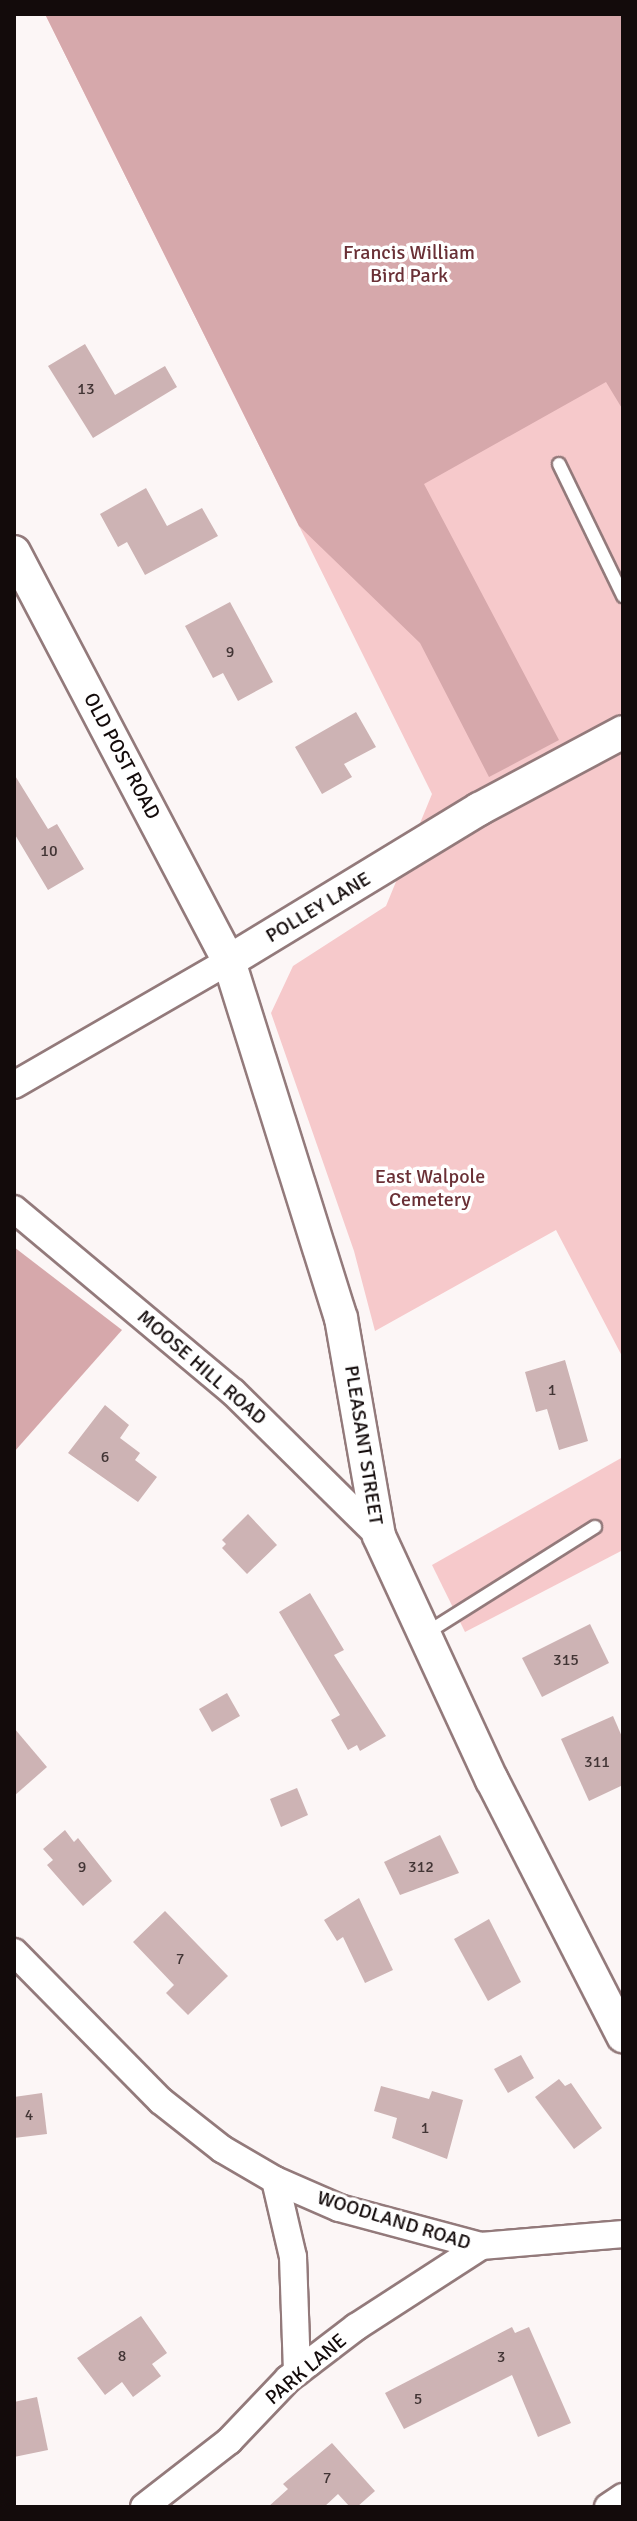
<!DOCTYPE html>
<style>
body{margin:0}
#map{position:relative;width:637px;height:2521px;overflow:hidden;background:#fcf6f6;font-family:Signika,sans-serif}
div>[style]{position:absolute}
.green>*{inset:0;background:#f6c9cb}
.forest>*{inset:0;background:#d6a8ab}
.building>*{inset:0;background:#cdb3b4}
.roads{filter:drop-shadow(2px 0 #937a7b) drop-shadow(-2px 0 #937a7b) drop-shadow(0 2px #937a7b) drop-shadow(0 -2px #937a7b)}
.service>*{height:12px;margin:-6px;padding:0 6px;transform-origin:6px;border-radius:6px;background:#fff}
.minor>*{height:26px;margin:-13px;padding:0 13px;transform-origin:13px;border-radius:13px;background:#fff}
.tertiary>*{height:32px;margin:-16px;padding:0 16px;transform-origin:16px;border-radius:16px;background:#fff}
span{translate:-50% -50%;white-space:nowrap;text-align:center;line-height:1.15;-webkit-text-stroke:7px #fff;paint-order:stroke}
.number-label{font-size:16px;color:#423535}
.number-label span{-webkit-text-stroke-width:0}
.park-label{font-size:20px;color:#6a3036}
.street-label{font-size:20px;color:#130b0b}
.frame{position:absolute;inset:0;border:16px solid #130b0b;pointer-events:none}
</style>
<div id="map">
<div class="green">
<div style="clip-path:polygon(45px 14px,623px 14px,623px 1358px,556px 1230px,375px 1331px,354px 1251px,271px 1013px,293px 966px,386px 906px,432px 794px)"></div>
<div style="clip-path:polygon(623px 1457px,623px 1550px,465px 1632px,432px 1565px)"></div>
</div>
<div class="forest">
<div style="clip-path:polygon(45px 14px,623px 14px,623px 410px,606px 382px,424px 484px,559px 740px,489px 777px,420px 643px,299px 526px)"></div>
<div style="clip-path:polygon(14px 1247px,122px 1330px,14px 1452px)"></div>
</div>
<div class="building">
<div style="clip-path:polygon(85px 344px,115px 395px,165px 366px,177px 387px,93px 438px,48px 366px)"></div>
<div style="clip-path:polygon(146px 488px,167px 526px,202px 508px,218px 536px,145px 575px,127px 542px,118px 547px,100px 514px)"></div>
<div style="clip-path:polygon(230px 602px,273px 682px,238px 701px,223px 673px,213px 678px,185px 626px)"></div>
<div style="clip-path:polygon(356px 712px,376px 747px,344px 764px,352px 777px,322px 794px,295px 747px)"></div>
<div style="clip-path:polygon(14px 774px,48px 829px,57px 824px,84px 869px,48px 890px,14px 833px)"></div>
<div style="clip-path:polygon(565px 1360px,588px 1441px,559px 1450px,547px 1409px,536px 1412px,525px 1372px)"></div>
<div style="clip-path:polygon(105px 1405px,129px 1425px,120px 1438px,140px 1453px,135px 1460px,157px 1477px,138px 1502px,68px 1453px)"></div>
<div style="clip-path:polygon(248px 1514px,277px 1545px,247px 1574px,222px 1548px,226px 1544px,222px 1540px)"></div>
<div style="clip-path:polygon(310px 1593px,344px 1650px,334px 1655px,386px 1736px,360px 1751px,357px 1745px,348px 1750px,331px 1720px,340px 1715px,279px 1612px)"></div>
<div style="clip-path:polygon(590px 1624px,609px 1663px,542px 1697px,522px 1658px)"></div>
<div style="clip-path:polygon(227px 1693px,240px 1716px,212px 1732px,199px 1709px)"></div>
<div style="clip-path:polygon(613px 1716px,623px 1739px,623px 1785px,589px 1801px,561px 1739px)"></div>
<div style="clip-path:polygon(14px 1728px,47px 1767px,14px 1796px)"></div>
<div style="clip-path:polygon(297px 1788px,308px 1815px,281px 1827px,270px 1799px)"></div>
<div style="clip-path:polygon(65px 1830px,74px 1842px,78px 1838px,112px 1881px,83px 1906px,47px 1865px,53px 1860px,43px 1849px)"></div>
<div style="clip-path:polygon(440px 1835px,459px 1873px,400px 1895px,384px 1862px)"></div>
<div style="clip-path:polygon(359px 1898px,393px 1970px,365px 1983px,343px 1937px,337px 1941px,324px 1920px)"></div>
<div style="clip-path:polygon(165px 1911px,228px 1976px,188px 2015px,166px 1993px,174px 1985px,133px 1942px)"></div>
<div style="clip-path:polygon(489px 1919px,521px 1982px,488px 2001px,454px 1939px)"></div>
<div style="clip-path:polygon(521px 2055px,534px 2078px,508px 2093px,494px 2069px)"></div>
<div style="clip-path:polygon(559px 2079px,565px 2086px,571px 2083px,602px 2128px,574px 2149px,535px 2097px)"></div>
<div style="clip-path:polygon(381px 2086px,429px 2099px,432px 2091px,463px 2100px,447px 2159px,392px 2138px,397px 2118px,374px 2111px)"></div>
<div style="clip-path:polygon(42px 2093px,47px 2134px,14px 2138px,14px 2097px)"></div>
<div style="clip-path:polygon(141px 2316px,167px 2353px,152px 2364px,161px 2376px,133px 2397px,122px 2382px,105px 2395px,77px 2358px)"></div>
<div style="clip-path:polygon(512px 2327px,515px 2333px,529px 2327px,571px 2423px,538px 2437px,512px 2375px,404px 2429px,385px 2393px)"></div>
<div style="clip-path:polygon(37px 2397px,48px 2450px,14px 2457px,14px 2402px)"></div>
<div style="clip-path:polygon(332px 2443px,375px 2491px,357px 2507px,350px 2507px,338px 2494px,324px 2507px,268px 2507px,288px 2489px,283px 2484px)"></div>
</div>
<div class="roads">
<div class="service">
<div style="left:559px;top:464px;width:147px;rotate:64.1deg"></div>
<div style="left:425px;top:1634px;width:201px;rotate:-32.2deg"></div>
</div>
<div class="minor">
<div style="left:14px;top:1085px;width:248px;rotate:-30deg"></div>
<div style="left:14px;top:1209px;width:285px;rotate:39.9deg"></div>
<div style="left:233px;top:1392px;width:205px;rotate:44.6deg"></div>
<div style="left:14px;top:1952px;width:209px;rotate:45.4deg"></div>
<div style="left:161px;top:2101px;width:78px;rotate:38.2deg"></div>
<div style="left:222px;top:2149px;width:61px;rotate:30.3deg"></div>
<div style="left:275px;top:2180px;width:70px;rotate:23.6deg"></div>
<div style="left:339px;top:2208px;width:147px;rotate:15deg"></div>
<div style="left:481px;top:2246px;width:143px;rotate:-4.8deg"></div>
<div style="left:275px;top:2180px;width:79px;rotate:76.8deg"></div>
<div style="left:293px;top:2257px;width:115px;rotate:88deg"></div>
<div style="left:144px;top:2507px;width:108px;rotate:-37.8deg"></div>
<div style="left:229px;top:2441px;width:86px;rotate:-46.4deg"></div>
<div style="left:288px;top:2379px;width:86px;rotate:-37.4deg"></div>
<div style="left:356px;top:2327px;width:149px;rotate:-32.9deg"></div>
<div style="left:608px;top:2507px;width:18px;rotate:-34deg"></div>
</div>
<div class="tertiary">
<div style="left:14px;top:552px;width:462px;rotate:62.3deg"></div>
<div style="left:229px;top:961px;width:374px;rotate:72.6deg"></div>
<div style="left:341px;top:1318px;width:221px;rotate:80.1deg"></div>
<div style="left:379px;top:1536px;width:269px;rotate:65.2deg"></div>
<div style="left:492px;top:1780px;width:288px;rotate:62.9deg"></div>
<div style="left:229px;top:961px;width:293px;rotate:-31.3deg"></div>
<div style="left:479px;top:809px;width:163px;rotate:-28.1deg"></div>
</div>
</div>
<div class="number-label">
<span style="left:86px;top:389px">13</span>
<span style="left:230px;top:652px">9</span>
<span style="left:49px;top:851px">10</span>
<span style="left:552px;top:1390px">1</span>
<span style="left:105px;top:1457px">6</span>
<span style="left:566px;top:1660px">315</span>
<span style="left:597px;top:1762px">311</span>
<span style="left:82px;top:1867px">9</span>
<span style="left:421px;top:1867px">312</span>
<span style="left:180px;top:1959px">7</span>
<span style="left:29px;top:2115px">4</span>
<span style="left:425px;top:2128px">1</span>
<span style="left:122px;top:2356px">8</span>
<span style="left:501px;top:2357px">3</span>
<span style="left:418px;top:2399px">5</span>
<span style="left:327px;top:2478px">7</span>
</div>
<div class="park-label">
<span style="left:409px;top:264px">Francis William<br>Bird Park</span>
<span style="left:430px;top:1188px">East Walpole<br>Cemetery</span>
</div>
<div class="street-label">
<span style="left:122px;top:756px;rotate:62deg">OLD POST ROAD</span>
<span style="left:318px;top:907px;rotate:-31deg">POLLEY LANE</span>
<span style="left:202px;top:1367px;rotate:41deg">MOOSE HILL ROAD</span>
<span style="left:364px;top:1445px;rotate:81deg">PLEASANT STREET</span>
<span style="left:394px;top:2220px;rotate:17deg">WOODLAND ROAD</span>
<span style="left:306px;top:2369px;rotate:-40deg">PARK LANE</span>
</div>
<div class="frame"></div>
</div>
